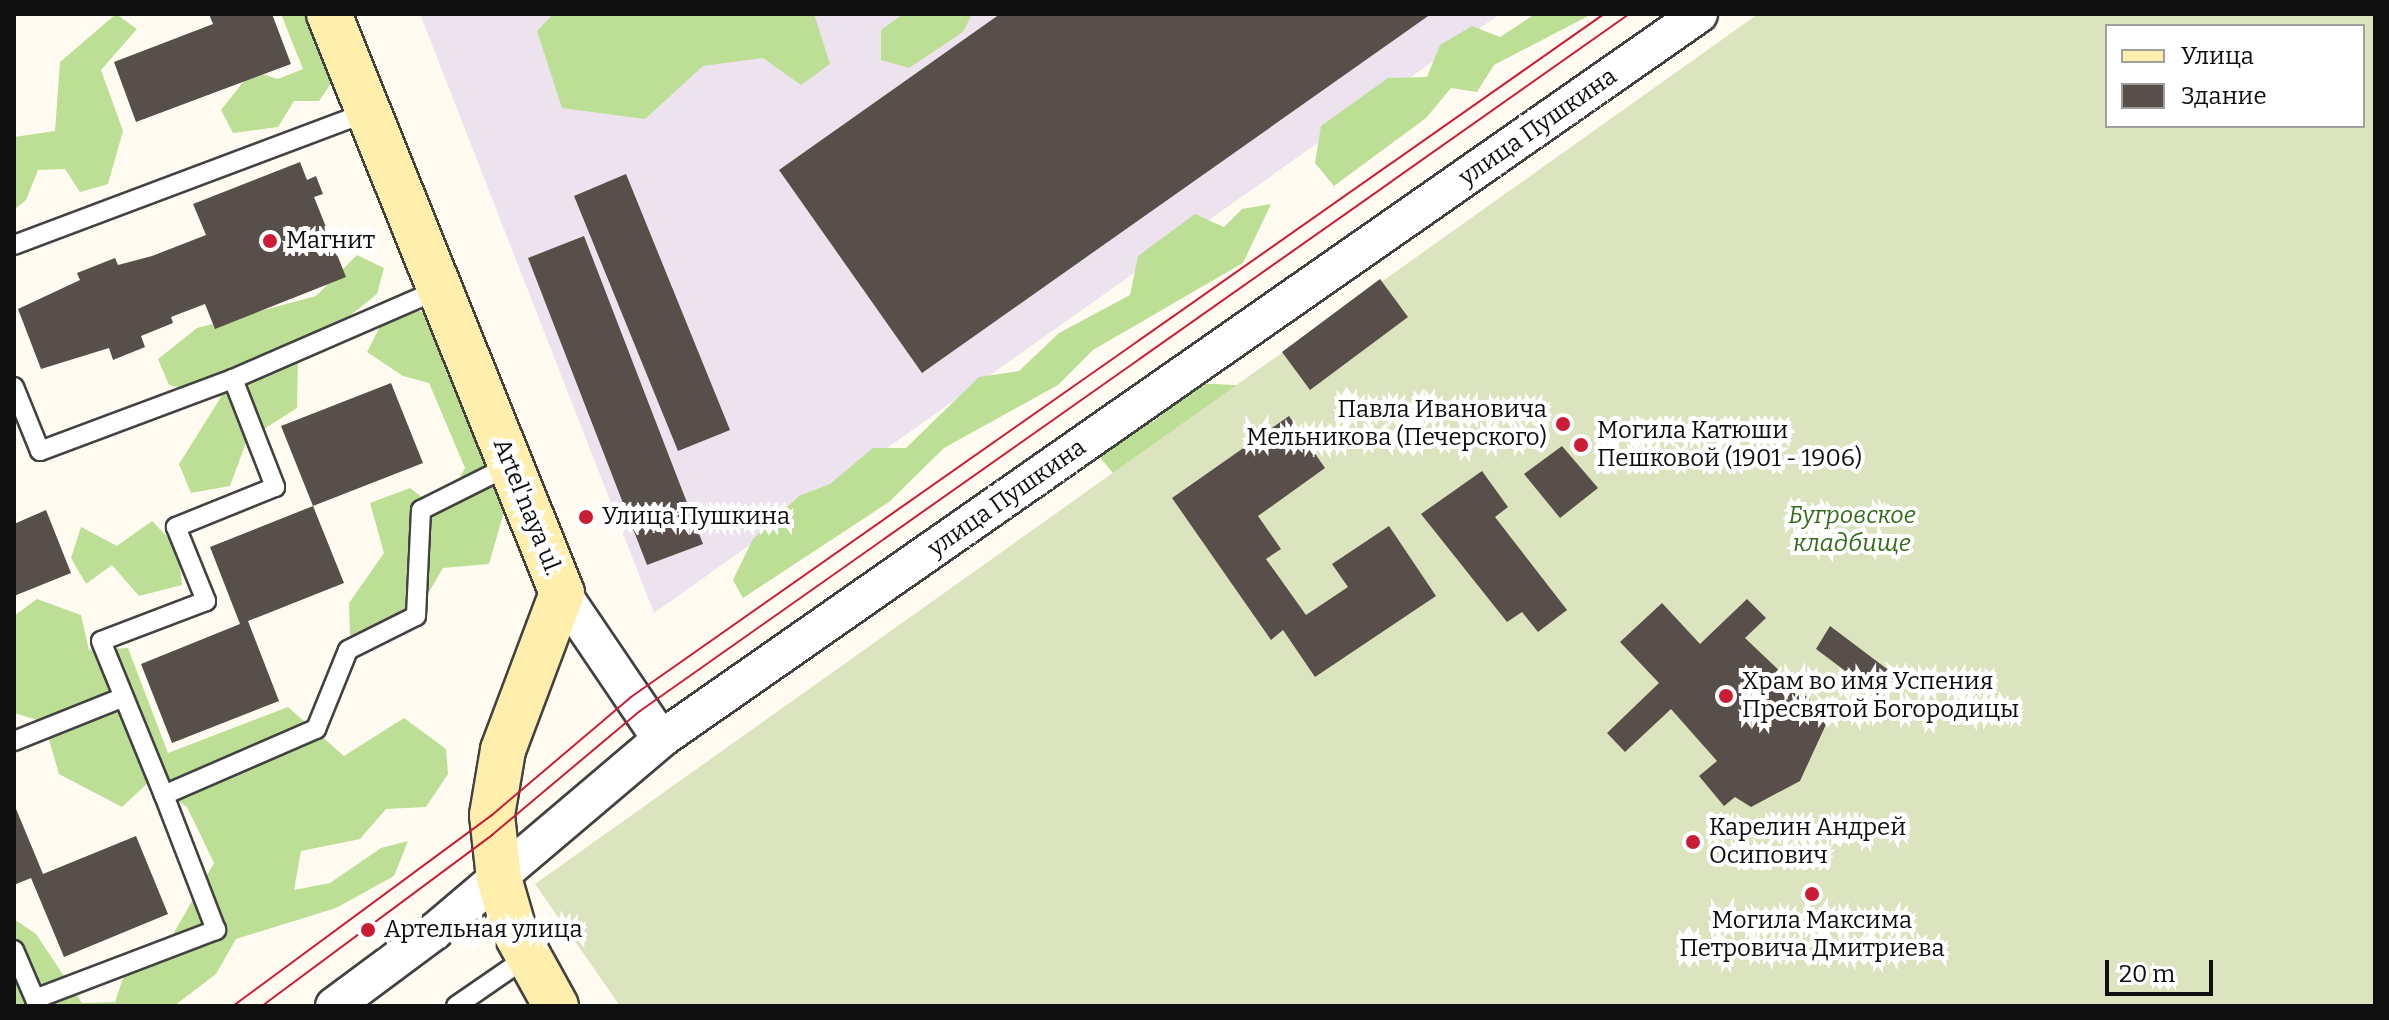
<!DOCTYPE html>
<meta charset="utf-8">
<style>
body{margin:0}
#map{position:relative;width:2389px;height:1020px;overflow:hidden;background:#fffbf1;font-family:Bitter,serif}
div>[style]{position:absolute}
.industrial>*{inset:0;background:#ece3ee}
.forest>*{inset:0;background:#bddf95}
.cemetery>*{inset:0;background:#dbe4bf}
.building>*{inset:0;background:#584e4a}
.roads{filter:drop-shadow(2px 0 #424242) drop-shadow(-2px 0 #424242) drop-shadow(0 2px #424242) drop-shadow(0 -2px #424242)}
.lane>*{height:18px;margin:-9px;padding:0 9px;transform-origin:9px;border-radius:9px;background:#fff}
.street>*{height:36px;margin:-18px;padding:0 18px;transform-origin:18px;border-radius:18px;background:#fff}
.secondary>*{height:44px;margin:-22px;padding:0 22px;transform-origin:22px;border-radius:22px;background:#ffeeac}
.tram>*{height:2px;margin:-1px;padding:0 1px;transform-origin:1px;border-radius:1px;background:#ca1c35}
.dots>*{width:22px;height:22px;translate:-50% -50%;box-sizing:border-box;border:4px solid #fff;border-radius:50%}
span{translate:-50% -50%;white-space:nowrap;text-align:center;line-height:1.15;-webkit-text-stroke:8px #fff;paint-order:stroke}
.street-label{font-size:24px;color:#0f0f0f}
.poi-label{font-size:24px;color:#0f0f0f}
.left{translate:0 -50%;text-align:left}
.right{translate:-100% -50%;text-align:right}
.park-label{font-size:24px;color:#336c1a;font-style:italic}
.frame{position:absolute;inset:0;border:16px solid #0f0f0f;pointer-events:none}
.legend{position:absolute;left:2105px;top:24px;width:260px;height:104px;box-sizing:border-box;background:#fff;border:2px solid #9f9f9f;margin:0;padding:10px 14px;list-style:none;font-size:24px;color:#0f0f0f}
.legend li{display:flex;align-items:center;gap:16px;height:40px}
.legend b{width:40px;border:2px solid #9f9f9f}
.scale{position:absolute;left:2105px;top:960px;width:108px;height:36px;box-sizing:border-box;border:4px solid #0f0f0f;border-top:0;padding-left:10px;font-size:24px;line-height:28px;white-space:nowrap;color:#0f0f0f;-webkit-text-stroke:6px #fff;paint-order:stroke}
</style>
<div id="map">
<div class="industrial">
<div style="clip-path:polygon(420px 14px,1500px 14px,654px 613px)"></div>
</div>
<div class="forest">
<div style="clip-path:polygon(116px 14px,137px 29px,101px 70px,123px 131px,108px 184px,80px 192px,65px 169px,38px 170px,26px 200px,14px 210px,14px 137px,55px 131px,60px 62px)"></div>
<div style="clip-path:polygon(281px 14px,314px 14px,308px 23px,330px 46px,339px 72px,319px 101px,294px 101px,278px 127px,233px 133px,221px 110px,252px 71px,278px 79px,303px 69px)"></div>
<div style="clip-path:polygon(553px 14px,814px 14px,830px 64px,801px 85px,763px 58px,703px 66px,645px 119px,562px 108px,537px 31px)"></div>
<div style="clip-path:polygon(903px 14px,972px 14px,963px 32px,909px 68px,881px 60px,881px 30px)"></div>
<div style="clip-path:polygon(1535px 14px,1592px 14px,1494px 65px,1477px 92px,1451px 88px,1426px 118px,1334px 186px,1315px 163px,1321px 126px,1388px 78px,1427px 77px,1440px 45px,1472px 26px,1500px 37px)"></div>
<div style="clip-path:polygon(1271px 204px,1243px 263px,1093px 350px,1058px 385px,944px 448px,889px 502px,743px 598px,733px 580px,753px 539px,799px 496px,830px 484px,873px 448px,906px 448px,979px 377px,1019px 371px,1059px 333px,1130px 295px,1138px 256px,1195px 214px,1224px 227px,1242px 209px)"></div>
<div style="clip-path:polygon(357px 255px,384px 268px,377px 294px,298px 357px,297px 408px,247px 440px,230px 486px,191px 493px,179px 464px,221px 397px,169px 385px,158px 359px,197px 328px,316px 296px)"></div>
<div style="clip-path:polygon(390px 307px,430px 313px,447px 374px,490px 428px,512px 484px,489px 564px,443px 568px,407px 630px,350px 635px,349px 603px,384px 553px,370px 503px,410px 488px,441px 512px,465px 468px,429px 383px,403px 376px,367px 352px)"></div>
<div style="clip-path:polygon(1194px 383px,1255px 386px,1121px 483px,1099px 456px,1126px 426px,1155px 421px)"></div>
<div style="clip-path:polygon(152px 521px,178px 548px,182px 585px,139px 596px,112px 565px,86px 584px,71px 558px,81px 527px,117px 546px)"></div>
<div style="clip-path:polygon(37px 599px,81px 615px,89px 650px,128px 648px,168px 753px,288px 707px,344px 756px,404px 718px,446px 749px,448px 774px,426px 807px,386px 809px,360px 839px,301px 851px,294px 890px,330px 883px,381px 848px,408px 841px,394px 876px,336px 908px,236px 939px,216px 974px,174px 1006px,14px 1006px,14px 919px,36px 934px,82px 1003px,115px 1002px,130px 957px,172px 936px,214px 863px,187px 807px,149px 782px,122px 807px,59px 774px,44px 722px,14px 713px,14px 616px)"></div>
</div>
<div class="cemetery">
<div style="clip-path:polygon(evenodd,1758px 14px,2375px 14px,2375px 1006px,620px 1006px,535px 884px,1758px 14px,2107px 26px,2363px 26px,2363px 126px,2107px 126px,2107px 26px)"></div>
</div>
<div class="building">
<div style="clip-path:polygon(209px 14px,272px 14px,291px 64px,136px 122px,114px 62px,213px 24px)"></div>
<div style="clip-path:polygon(1000px 14px,1431px 14px,922px 373px,779px 170px)"></div>
<div style="clip-path:polygon(300px 162px,307px 180px,316px 176px,323px 194px,314px 197px,346px 277px,215px 329px,205px 304px,171px 317px,173px 323px,141px 336px,145px 347px,113px 360px,109px 348px,41px 369px,18px 309px,80px 280px,77px 273px,115px 258px,118px 265px,152px 256px,206px 235px,193px 204px)"></div>
<div style="clip-path:polygon(626px 174px,730px 430px,678px 451px,574px 196px)"></div>
<div style="clip-path:polygon(584px 236px,703px 544px,647px 565px,528px 258px)"></div>
<div style="clip-path:polygon(1380px 279px,1408px 317px,1310px 390px,1282px 352px)"></div>
<div style="clip-path:polygon(391px 383px,423px 463px,313px 506px,344px 583px,248px 621px,279px 701px,172px 743px,141px 664px,240px 624px,210px 547px,313px 506px,281px 426px)"></div>
<div style="clip-path:polygon(1289px 416px,1325px 468px,1258px 516px,1281px 549px,1266px 559px,1306px 615px,1348px 587px,1332px 564px,1389px 526px,1436px 596px,1315px 677px,1283px 630px,1271px 640px,1172px 498px)"></div>
<div style="clip-path:polygon(1562px 446px,1598px 488px,1560px 518px,1524px 474px)"></div>
<div style="clip-path:polygon(1482px 471px,1508px 507px,1495px 517px,1567px 610px,1538px 632px,1522px 612px,1507px 622px,1421px 514px)"></div>
<div style="clip-path:polygon(46px 510px,71px 573px,14px 596px,14px 524px)"></div>
<div style="clip-path:polygon(1747px 599px,1766px 618px,1745px 638px,1829px 718px,1800px 781px,1751px 807px,1735px 797px,1724px 806px,1699px 776px,1717px 761px,1671px 709px,1625px 752px,1607px 733px,1659px 683px,1620px 642px,1662px 603px,1700px 644px)"></div>
<div style="clip-path:polygon(1830px 626px,1895px 675px,1880px 697px,1816px 649px)"></div>
<div style="clip-path:polygon(14px 804px,43px 874px,136px 836px,168px 914px,64px 957px,31px 878px,14px 885px)"></div>
</div>
<div class="roads">
<div class="lane">
<div style="left:14px;top:245px;width:377px;rotate:-20.6deg"></div>
<div style="left:233px;top:379px;width:226px;rotate:-23.5deg"></div>
<div style="left:14px;top:387px;width:69px;rotate:67.9deg"></div>
<div style="left:40px;top:451px;width:206px;rotate:-20.5deg"></div>
<div style="left:233px;top:379px;width:116px;rotate:68.7deg"></div>
<div style="left:275px;top:487px;width:107px;rotate:158deg"></div>
<div style="left:176px;top:527px;width:80px;rotate:67.9deg"></div>
<div style="left:206px;top:601px;width:112px;rotate:159.1deg"></div>
<div style="left:101px;top:641px;width:166px;rotate:67.8deg"></div>
<div style="left:14px;top:741px;width:118px;rotate:-21.8deg"></div>
<div style="left:14px;top:950px;width:53px;rotate:66.8deg"></div>
<div style="left:35px;top:999px;width:194px;rotate:-20.9deg"></div>
<div style="left:216px;top:930px;width:145px;rotate:-111.1deg"></div>
<div style="left:164px;top:795px;width:166px;rotate:-23.5deg"></div>
<div style="left:316px;top:729px;width:85px;rotate:-67.9deg"></div>
<div style="left:348px;top:650px;width:76px;rotate:-26.6deg"></div>
<div style="left:416px;top:616px;width:106px;rotate:-87.3deg"></div>
<div style="left:421px;top:510px;width:101px;rotate:-26.6deg"></div>
<div style="left:456px;top:1006px;width:86px;rotate:-34.6deg"></div>
</div>
<div class="street">
<div style="left:562px;top:593px;width:176px;rotate:55.9deg"></div>
<div style="left:334px;top:1006px;width:126px;rotate:-36.6deg"></div>
<div style="left:435px;top:931px;width:297px;rotate:-40.3deg"></div>
<div style="left:661px;top:739px;width:1266px;rotate:-34.93deg"></div>
</div>
<div class="secondary">
<div style="left:329px;top:14px;width:624px;rotate:68.08deg"></div>
<div style="left:562px;top:593px;width:168px;rotate:110.6deg"></div>
<div style="left:503px;top:750px;width:66px;rotate:99.6deg"></div>
<div style="left:492px;top:815px;width:63px;rotate:83.7deg"></div>
<div style="left:499px;top:878px;width:54px;rotate:73.9deg"></div>
<div style="left:514px;top:930px;width:87px;rotate:61.1deg"></div>
</div>
</div>
<div class="tram">
<div style="left:233px;top:1006px;width:322px;rotate:-36.4deg"></div>
<div style="left:492px;top:815px;width:182px;rotate:-40.3deg"></div>
<div style="left:631px;top:697px;width:1189px;rotate:-35.07deg"></div>
<div style="left:262px;top:1006px;width:287px;rotate:-36.6deg"></div>
<div style="left:492px;top:835px;width:193px;rotate:-40deg"></div>
<div style="left:640px;top:711px;width:1210px;rotate:-35.17deg"></div>
</div>
<div class="dots">
<div style="left:270px;top:241px;background:#ca1c35"></div>
<div style="left:1563px;top:424px;background:#ca1c35"></div>
<div style="left:1581px;top:445px;background:#ca1c35"></div>
<div style="left:586px;top:517px;background:#ca1c35"></div>
<div style="left:1726px;top:696px;background:#ca1c35"></div>
<div style="left:1693px;top:842px;background:#ca1c35"></div>
<div style="left:1812px;top:894px;background:#ca1c35"></div>
<div style="left:368px;top:930px;background:#ca1c35"></div>
</div>
<div class="street-label">
<span style="left:1538px;top:127px;rotate:-35deg">улица Пушкина</span>
<span style="left:1007px;top:498px;rotate:-35deg">улица Пушкина</span>
<span style="left:527px;top:507px;rotate:68deg">Artel'naya ul.</span>
</div>
<div class="poi-label">
<span class="left" style="left:286px;top:241px">Магнит</span>
<span class="right" style="left:1547px;top:424px">Павла Ивановича<br>Мельникова (Печерского)</span>
<span class="left" style="left:1597px;top:445px">Могила Катюши<br>Пешковой (1901 - 1906)</span>
<span class="left" style="left:602px;top:517px">Улица Пушкина</span>
<span class="left" style="left:1742px;top:696px">Храм во имя Успения<br>Пресвятой Богородицы</span>
<span class="left" style="left:1709px;top:842px">Карелин Андрей<br>Осипович</span>
<span style="left:1812px;top:935px">Могила Максима<br>Петровича Дмитриева</span>
<span class="left" style="left:384px;top:930px">Артельная улица</span>
</div>
<div class="park-label">
<span style="left:1852px;top:530px">Бугровское<br>кладбище</span>
</div>
<div class="frame"></div>
<ul class="legend">
<li><b style="height:10px;background:#ffeeac"></b>Улица</li>
<li><b style="height:22px;background:#584e4a"></b>Здание</li>
</ul>
<div class="scale">20 m</div>
</div>
